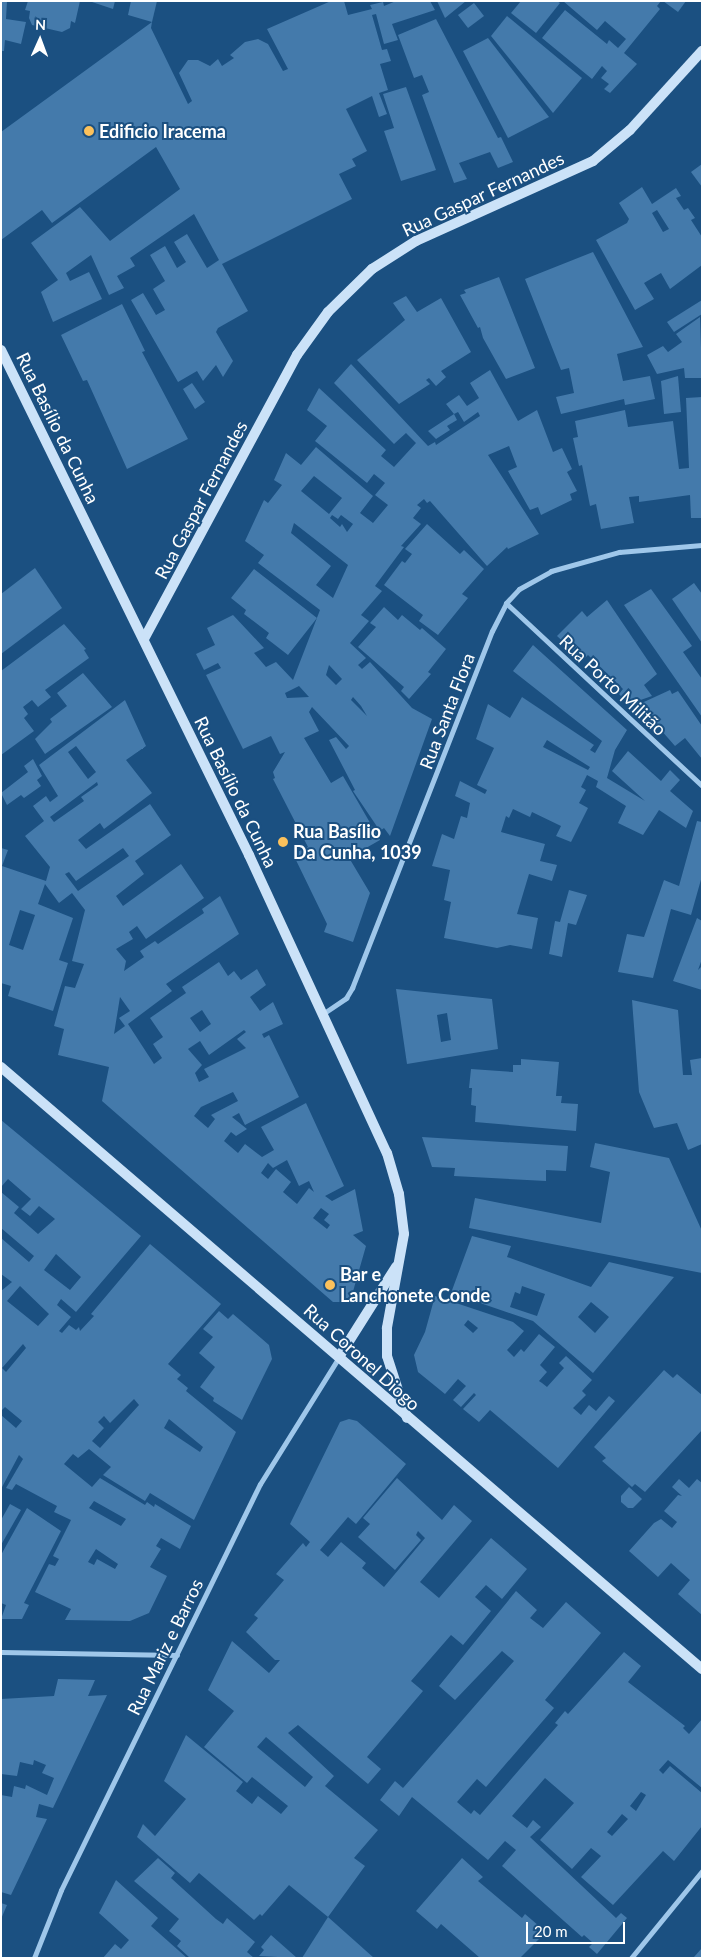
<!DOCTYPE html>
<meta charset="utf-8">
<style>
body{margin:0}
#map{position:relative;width:703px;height:1959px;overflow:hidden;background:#1b5081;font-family:Lato,sans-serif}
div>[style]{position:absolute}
.building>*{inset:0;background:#447aab}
.street>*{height:5px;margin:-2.5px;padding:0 2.5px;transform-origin:2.5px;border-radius:2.5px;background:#9fc7ea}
.secondary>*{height:10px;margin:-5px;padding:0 5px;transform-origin:5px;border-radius:5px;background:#cbe2f8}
.dots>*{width:14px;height:14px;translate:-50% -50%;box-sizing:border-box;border:2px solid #1b5081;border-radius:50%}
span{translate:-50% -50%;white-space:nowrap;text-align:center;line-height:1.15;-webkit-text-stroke:4px #1b5081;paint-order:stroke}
.poi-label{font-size:18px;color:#fff;font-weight:700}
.left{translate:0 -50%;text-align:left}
.street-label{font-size:18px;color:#fff}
.frame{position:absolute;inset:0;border:2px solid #fff;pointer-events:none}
.north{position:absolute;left:15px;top:15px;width:50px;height:50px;-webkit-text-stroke:4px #1b5081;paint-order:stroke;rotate:2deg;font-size:14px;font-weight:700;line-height:20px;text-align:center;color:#fff}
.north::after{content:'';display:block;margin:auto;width:18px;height:22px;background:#fff;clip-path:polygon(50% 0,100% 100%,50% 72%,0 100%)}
.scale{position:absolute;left:526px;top:1922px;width:99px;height:22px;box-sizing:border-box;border:2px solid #fff;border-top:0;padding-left:6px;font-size:15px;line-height:18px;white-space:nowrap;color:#fff;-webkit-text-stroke:4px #1b5081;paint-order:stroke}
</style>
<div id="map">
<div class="building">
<div style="clip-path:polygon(1px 1px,7px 1px,6px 19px,26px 22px,21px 44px,5px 40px,4px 51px,1px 51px)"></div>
<div style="clip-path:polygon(28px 1px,80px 1px,75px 23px,71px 21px,70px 28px,62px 32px,32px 25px,29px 18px,30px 11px,25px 10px)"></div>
<div style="clip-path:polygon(89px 1px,115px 1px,113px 9px)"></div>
<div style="clip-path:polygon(131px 1px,157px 1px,152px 22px,128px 15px)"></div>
<div style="clip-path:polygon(331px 1px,344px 1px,348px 15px,372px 9px,370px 5px,383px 2px,384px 6px,396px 1px,430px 1px,435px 10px,392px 24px,398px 40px,384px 44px,376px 14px,372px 15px,382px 50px,387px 49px,391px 61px,380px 64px,388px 90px,379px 93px,387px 114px,379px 117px,372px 96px,346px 109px,367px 151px,352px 159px,356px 166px,339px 174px,352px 199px,222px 264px,248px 311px,218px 328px,216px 332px,233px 361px,223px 377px,216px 365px,203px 381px,197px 371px,178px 382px,131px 300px,143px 293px,156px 315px,165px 310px,153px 289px,165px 281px,150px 255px,165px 246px,177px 268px,186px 262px,174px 242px,187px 234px,207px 268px,219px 260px,194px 214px,130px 258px,135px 266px,117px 276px,124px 288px,109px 295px,91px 255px,66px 273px,70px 281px,89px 272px,102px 299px,53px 322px,41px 292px,58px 280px,31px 243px,80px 207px,110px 241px,180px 189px,156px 147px,52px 223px,42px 210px,1px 240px,1px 132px,152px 22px,151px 28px,188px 104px,192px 101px,179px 73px,188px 60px,198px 60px,210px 66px,218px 59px,222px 66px,234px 58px,230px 55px,245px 42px,258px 39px,268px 44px,283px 71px,288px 69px,267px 29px)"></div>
<div style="clip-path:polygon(437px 1px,466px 1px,445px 18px)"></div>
<div style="clip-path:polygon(521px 1px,557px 1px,560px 3px,536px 33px,511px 13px)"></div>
<div style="clip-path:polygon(563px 1px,661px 1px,657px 6px,660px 9px,624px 53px,637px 64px,610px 93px,604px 89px,609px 84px,601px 78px,607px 71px,602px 66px,592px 79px,542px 38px,565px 10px,607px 44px,609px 40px,618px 48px,626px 39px,605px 21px,597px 30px)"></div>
<div style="clip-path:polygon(663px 1px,686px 1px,678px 12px)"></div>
<div style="clip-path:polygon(474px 3px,484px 16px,468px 28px,458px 15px)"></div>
<div style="clip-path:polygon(507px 16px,582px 78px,553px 113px,491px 36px)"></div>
<div style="clip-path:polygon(436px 19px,498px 138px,501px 137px,513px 162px,498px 168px,490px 152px,459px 163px,467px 179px,454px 183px,422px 95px,429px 92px,422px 75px,414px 78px,398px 35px)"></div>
<div style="clip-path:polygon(488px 38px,549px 117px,508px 138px,463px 51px)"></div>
<div style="clip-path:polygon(406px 87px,436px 170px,401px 181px,384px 131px,394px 128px,383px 94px)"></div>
<div style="clip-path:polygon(702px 164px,702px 187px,691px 172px)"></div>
<div style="clip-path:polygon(evenodd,642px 187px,652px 204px,676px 188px,681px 196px,676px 198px,684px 210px,688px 208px,695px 218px,691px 220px,702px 237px,702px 265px,670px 289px,661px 273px,644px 283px,654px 299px,635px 310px,596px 240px,627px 223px,629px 219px,619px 203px,642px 187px,657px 210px,669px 229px,663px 232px,652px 213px,657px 210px)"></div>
<div style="clip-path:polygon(593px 252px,643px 347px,617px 354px,623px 381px,650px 376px,655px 399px,625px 405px,624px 399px,561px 414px,556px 397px,574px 393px,569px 368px,561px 370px,525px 279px)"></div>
<div style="clip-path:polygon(499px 277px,535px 368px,506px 379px,483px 338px,480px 327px,478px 328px,460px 295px,466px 293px,464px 290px)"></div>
<div style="clip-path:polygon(406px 296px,417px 312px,441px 298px,471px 352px,441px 371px,446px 377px,436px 386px,429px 378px,426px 380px,430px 384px,399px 404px,357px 360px,405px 320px,393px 303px)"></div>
<div style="clip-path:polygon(702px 300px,702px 314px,674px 332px,667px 322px)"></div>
<div style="clip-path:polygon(122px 304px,145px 351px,142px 352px,188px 439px,127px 469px,87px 380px,83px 381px,61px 335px)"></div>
<div style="clip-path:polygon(700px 317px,702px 378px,685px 378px,684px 368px,657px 374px,647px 355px,663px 346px,668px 352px,682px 342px,676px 334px)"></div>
<div style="clip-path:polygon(evenodd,351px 364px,428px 446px,435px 442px,436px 445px,480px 416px,478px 412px,464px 422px,458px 412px,454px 414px,457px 420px,447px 426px,450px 430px,436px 439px,428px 431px,454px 414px,446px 404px,459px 395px,467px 406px,479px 398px,470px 383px,490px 370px,518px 421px,537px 410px,553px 452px,562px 448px,572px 469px,567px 472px,577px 491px,570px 494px,572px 500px,541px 515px,538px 507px,530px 510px,508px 471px,517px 467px,509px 446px,488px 455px,539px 534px,508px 549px,507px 547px,487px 566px,430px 501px,427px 503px,424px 499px,417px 505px,421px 508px,413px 518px,421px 524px,401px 546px,404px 547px,375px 586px,382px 591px,361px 615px,369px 621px,350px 643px,366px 658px,358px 665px,362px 669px,370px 662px,412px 708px,432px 719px,390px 836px,384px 828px,380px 831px,353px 791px,355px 790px,329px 740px,336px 737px,346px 749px,349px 746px,312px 707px,309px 712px,319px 731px,304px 738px,331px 783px,343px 776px,380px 840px,359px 852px,355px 845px,345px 851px,370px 893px,353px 942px,324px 932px,327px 924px,293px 854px,308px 847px,273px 779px,275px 778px,273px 772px,285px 752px,280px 754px,271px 736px,243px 749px,206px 675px,221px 668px,218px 663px,204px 670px,196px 654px,215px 645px,207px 628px,233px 615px,264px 648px,254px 653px,266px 667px,276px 662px,293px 680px,320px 610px,258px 563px,264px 555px,245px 541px,264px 500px,268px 503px,282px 485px,274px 480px,286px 453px,301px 465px,316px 447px,373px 496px,360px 513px,373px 523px,388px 505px,375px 495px,385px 483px,374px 474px,367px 483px,315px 441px,327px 426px,307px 410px,319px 388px,386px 450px,381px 456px,394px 467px,416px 443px,406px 433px,394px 444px,334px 383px,351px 364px,314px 476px,342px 498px,329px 514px,301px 491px,314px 476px,351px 364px,332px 515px,338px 519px,341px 515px,353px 524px,347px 532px,342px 524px,340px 527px,330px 518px,332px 515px,351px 364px,294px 523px,348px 565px,333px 598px,316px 585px,331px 566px,291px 533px,294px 523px,351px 364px,329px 665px,342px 679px,336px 685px,326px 675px,329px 665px,351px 364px,299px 686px,309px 697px,287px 698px,285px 693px,299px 686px,351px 364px,353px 697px,361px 706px,367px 716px,351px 700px,353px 697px)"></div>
<div style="clip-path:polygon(678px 376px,681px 412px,664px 414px,661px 381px)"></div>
<div style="clip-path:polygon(192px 383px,205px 402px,195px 409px,183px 389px)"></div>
<div style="clip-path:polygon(702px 397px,702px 518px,691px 518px,690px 495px,639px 502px,639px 496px,629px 497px,634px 523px,601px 529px,596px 504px,590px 506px,582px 465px,579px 466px,573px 438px,578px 437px,575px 421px,625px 410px,628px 427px,673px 421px,679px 469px,689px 468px,686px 398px)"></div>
<div style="clip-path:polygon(427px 524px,460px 554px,464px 550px,484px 569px,462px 594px,468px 598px,438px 635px,419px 621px,423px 615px,384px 585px,402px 561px,405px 563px,412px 554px,405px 549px)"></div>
<div style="clip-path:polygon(35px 568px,62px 608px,1px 654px,1px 594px)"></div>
<div style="clip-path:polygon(254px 569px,317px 618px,288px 655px,266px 638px,269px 633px,244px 614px,246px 610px,231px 598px)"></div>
<div style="clip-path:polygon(694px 583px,702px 594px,702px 643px,672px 599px)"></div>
<div style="clip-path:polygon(651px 589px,692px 646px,683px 652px,702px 679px,702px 717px,624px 605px)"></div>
<div style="clip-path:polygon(607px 600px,657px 674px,644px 685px,652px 696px,629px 704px,619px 694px,623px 689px,588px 655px,583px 660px,557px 636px,582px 611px,587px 617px)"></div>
<div style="clip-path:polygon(384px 607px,398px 620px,402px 615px,420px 630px,422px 628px,446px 649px,428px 672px,431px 674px,409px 699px,401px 691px,404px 687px,358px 647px,376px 627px,370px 623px)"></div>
<div style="clip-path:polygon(64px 624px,86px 649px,84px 650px,89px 658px,45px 690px,51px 697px,38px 707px,32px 700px,23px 707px,28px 714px,24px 718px,34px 731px,1px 755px,1px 671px)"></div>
<div style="clip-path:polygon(evenodd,533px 645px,627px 730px,615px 750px,607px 778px,645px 801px,612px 771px,628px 751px,661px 781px,670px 770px,680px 780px,670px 791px,693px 811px,686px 828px,659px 810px,643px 835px,618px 823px,626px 806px,596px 787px,598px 781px,587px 775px,581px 787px,586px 790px,579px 803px,588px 808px,571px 842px,556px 836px,561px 826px,532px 812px,530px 817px,513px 809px,509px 818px,506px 816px,501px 832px,545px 844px,540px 861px,557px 865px,552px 881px,529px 874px,517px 914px,538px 918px,532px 949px,510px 945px,497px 948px,444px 938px,451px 902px,444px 900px,450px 870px,432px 866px,442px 834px,454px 839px,461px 816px,467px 818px,470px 803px,455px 796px,460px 781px,485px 794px,487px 790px,477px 785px,494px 748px,476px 739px,488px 704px,510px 718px,522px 697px,594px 745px,590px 750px,595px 753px,602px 741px,513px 671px,533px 645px,547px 740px,590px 767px,588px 770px,543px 747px,547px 740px)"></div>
<div style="clip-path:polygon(83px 673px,112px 707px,45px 754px,35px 739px,52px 722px,50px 719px,67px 706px,57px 693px)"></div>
<div style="clip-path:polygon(670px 690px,672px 694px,678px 691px,702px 726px,702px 759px,685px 738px,675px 746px,646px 713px,642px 716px,633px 707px)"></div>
<div style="clip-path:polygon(evenodd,125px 700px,146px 746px,126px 760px,152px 793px,104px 829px,100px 823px,78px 840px,86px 849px,150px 804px,171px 835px,135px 861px,144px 874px,116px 896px,123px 906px,181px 864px,204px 898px,146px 939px,137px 926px,129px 932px,133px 939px,116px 949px,126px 961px,124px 971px,144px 957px,140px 951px,155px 941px,158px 944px,204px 913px,202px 909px,220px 896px,239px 934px,166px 984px,172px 991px,128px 1024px,154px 1064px,162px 1058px,153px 1044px,163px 1037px,150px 1018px,186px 993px,182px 987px,219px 962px,228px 976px,234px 971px,241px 980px,257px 969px,266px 985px,250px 997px,260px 1011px,273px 1002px,283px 1024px,262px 1034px,264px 1038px,269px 1035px,299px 1097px,245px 1125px,239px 1113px,232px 1117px,247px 1129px,236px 1136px,231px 1132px,224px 1141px,238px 1153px,245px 1144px,262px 1157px,274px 1150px,261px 1127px,306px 1103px,344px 1186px,325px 1196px,332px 1201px,355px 1189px,363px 1231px,353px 1235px,366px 1246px,352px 1295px,344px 1302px,333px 1302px,102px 1101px,109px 1067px,58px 1055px,64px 1029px,54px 1026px,65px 986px,75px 988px,84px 964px,72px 961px,85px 910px,72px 893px,59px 903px,45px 884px,38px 904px,73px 918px,59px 960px,68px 963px,53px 1011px,8px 996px,11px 986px,1px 983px,1px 848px,8px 850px,2px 866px,46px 881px,50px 867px,25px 836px,44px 821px,33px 806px,46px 796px,50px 802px,58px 796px,39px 765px,125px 700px,76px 746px,96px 772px,88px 779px,68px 752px,76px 746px,125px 700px,97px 782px,98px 785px,81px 797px,84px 801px,54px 822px,50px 817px,97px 782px,125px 700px,123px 848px,129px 856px,78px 891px,65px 874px,69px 872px,76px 881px,123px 848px,125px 700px,20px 910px,35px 915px,23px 950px,9px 945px,20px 910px,125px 700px,120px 997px,130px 1011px,119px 1018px,125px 1026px,114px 1034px,120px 997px,125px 700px,202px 1010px,211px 1024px,200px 1032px,190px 1018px,202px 1010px,125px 700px,244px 1030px,246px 1032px,237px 1039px,246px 1048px,204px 1069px,209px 1077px,199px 1082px,195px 1073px,202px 1065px,188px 1049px,200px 1041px,209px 1055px,244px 1030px,125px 700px,233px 1092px,238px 1101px,211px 1115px,215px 1119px,208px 1128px,194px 1116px,201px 1107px,233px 1092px,125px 700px,287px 1160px,299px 1186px,309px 1181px,314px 1192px,309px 1188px,297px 1204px,283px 1192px,291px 1182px,276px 1169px,268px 1179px,261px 1173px,268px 1163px,273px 1168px,287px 1160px,125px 700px,321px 1208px,329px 1214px,324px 1220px,330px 1225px,327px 1229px,313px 1218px,321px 1208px)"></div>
<div style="clip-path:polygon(33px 759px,42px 776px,37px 780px,41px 786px,24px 798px,21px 795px,7px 805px,1px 793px,28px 772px,24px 766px)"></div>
<div style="clip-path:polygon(697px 821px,702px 822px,702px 876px,691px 915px,671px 909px,653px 978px,618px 972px,627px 934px,644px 937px,664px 880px,679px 886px)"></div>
<div style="clip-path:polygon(569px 890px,587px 895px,576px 925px,568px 923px,562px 957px,549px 954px,555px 921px,560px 922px)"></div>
<div style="clip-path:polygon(697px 918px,702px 921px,702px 959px,698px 970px,702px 966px,702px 990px,673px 981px)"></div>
<div style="clip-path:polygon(evenodd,396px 989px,492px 999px,498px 1049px,407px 1064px,396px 989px,447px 1013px,451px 1040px,441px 1042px,437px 1015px,447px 1013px)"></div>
<div style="clip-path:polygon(632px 1000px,678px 1010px,683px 1075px,692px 1075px,690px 1060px,702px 1058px,702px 1144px,688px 1150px,677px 1123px,654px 1128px,639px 1092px)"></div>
<div style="clip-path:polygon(521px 1059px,559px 1062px,556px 1096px,562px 1096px,561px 1103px,578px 1104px,576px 1131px,475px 1122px,476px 1106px,471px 1105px,472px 1088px,469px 1088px,471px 1069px,513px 1072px,513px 1065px,521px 1065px)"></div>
<div style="clip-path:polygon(evenodd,1px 1120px,141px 1236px,76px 1312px,61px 1299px,57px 1305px,71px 1317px,59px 1331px,62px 1333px,69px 1325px,76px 1330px,79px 1327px,80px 1331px,94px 1316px,91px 1314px,150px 1244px,221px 1304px,168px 1364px,181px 1375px,177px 1379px,188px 1388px,186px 1391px,236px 1432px,194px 1520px,150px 1493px,145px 1501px,103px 1475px,111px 1467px,89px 1449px,78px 1458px,73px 1454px,64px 1464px,92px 1487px,100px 1478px,145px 1505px,147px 1502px,154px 1507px,155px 1504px,191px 1526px,180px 1549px,161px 1538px,156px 1546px,161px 1549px,150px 1567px,167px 1576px,149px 1613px,130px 1621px,65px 1620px,71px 1609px,35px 1592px,49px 1564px,55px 1566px,59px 1559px,53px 1556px,71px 1520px,54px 1512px,57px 1506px,16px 1484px,12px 1490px,6px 1488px,23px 1459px,19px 1455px,1px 1489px,1px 1415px,16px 1428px,22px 1421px,5px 1407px,1px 1411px,1px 1291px,12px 1282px,1px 1274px,1px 1238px,29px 1262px,34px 1256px,1px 1228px,1px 1192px,19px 1207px,14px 1213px,38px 1234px,55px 1219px,39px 1206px,30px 1216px,21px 1209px,31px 1199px,8px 1179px,1px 1187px,1px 1120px,56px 1254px,81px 1277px,70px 1290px,44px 1270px,56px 1254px,1px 1120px,20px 1286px,49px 1314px,38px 1326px,7px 1301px,20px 1286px,1px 1120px,23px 1344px,26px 1348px,6px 1372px,2px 1368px,23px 1344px,1px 1120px,134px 1399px,139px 1405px,100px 1448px,92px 1441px,104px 1428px,98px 1422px,104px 1416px,110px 1423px,134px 1399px,1px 1120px,169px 1419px,203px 1447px,200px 1452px,164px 1428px,169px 1419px,1px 1120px,94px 1501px,126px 1519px,121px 1526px,89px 1508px,94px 1501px,1px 1120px,96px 1549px,118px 1564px,115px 1569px,97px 1559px,94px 1565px,88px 1562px,96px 1549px)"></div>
<div style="clip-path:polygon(422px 1137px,568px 1146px,566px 1171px,546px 1170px,546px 1181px,454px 1176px,455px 1168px,432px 1167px)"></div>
<div style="clip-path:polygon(595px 1143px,669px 1158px,702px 1231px,702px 1273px,469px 1228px,475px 1198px,601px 1223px,610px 1172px,590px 1167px)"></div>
<div style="clip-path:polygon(evenodd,472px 1236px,511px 1246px,507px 1257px,591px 1287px,609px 1262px,674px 1277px,593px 1373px,533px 1321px,451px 1293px,472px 1236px,522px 1286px,545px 1294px,537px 1316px,510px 1307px,515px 1292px,520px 1294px,522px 1286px,472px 1236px,591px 1302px,609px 1317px,595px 1333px,578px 1317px,591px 1302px)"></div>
<div style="clip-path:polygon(evenodd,435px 1296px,513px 1322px,524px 1331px,507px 1350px,514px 1357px,521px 1349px,524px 1352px,539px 1334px,555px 1347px,540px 1365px,547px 1372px,539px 1381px,542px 1383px,547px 1387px,564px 1368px,559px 1363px,566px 1356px,592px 1380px,582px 1391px,586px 1395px,573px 1408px,581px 1415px,589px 1405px,596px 1411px,609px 1396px,615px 1401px,558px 1468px,490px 1410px,479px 1422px,463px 1409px,476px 1395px,474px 1393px,461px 1407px,453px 1400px,466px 1386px,458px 1379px,445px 1394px,418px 1372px,414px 1355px,425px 1332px,435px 1296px,468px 1320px,478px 1328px,473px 1333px,464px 1325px,468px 1320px)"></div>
<div style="clip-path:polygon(219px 1311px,228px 1319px,233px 1314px,269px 1345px,272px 1359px,242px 1420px,213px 1401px,214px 1398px,200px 1387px,215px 1367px,199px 1353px,213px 1337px,203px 1329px)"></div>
<div style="clip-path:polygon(664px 1370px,673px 1378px,677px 1374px,702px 1395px,702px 1430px,645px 1492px,635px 1484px,632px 1487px,602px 1461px,606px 1458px,594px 1447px)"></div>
<div style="clip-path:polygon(evenodd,349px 1419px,357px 1421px,406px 1464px,356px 1524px,348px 1517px,320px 1550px,328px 1557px,341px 1542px,366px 1563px,362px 1568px,384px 1587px,425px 1538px,418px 1531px,416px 1535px,421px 1540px,395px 1570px,358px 1537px,370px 1524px,363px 1518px,397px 1478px,442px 1520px,454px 1505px,472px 1521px,420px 1582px,439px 1598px,491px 1538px,527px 1569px,502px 1599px,486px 1585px,475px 1597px,491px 1611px,463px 1645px,451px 1635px,411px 1681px,423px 1691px,367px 1757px,381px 1769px,368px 1784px,298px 1725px,288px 1733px,334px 1776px,325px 1786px,378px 1830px,354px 1858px,365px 1866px,328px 1917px,289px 1885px,262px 1916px,260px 1914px,254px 1920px,199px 1873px,190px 1883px,137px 1837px,143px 1824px,155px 1836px,186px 1799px,164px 1781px,186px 1735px,243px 1782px,236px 1791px,252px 1804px,258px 1796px,281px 1814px,288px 1806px,252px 1777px,247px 1783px,204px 1747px,234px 1711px,208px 1690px,232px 1641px,269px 1673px,280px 1660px,275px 1660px,246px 1632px,258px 1618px,254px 1615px,284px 1580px,276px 1574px,303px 1543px,306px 1547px,310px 1542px,290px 1524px,340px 1422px,349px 1419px,266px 1737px,313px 1777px,305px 1787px,257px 1747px,266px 1737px)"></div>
<div style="clip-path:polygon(679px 1479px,689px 1488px,697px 1479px,702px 1483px,702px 1615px,678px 1594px,690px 1580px,671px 1563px,658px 1577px,629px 1551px,654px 1523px,661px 1519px,672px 1528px,677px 1522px,664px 1511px,678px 1495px,682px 1496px,672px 1487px)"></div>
<div style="clip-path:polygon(629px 1487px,642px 1499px,633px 1508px,628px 1508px,621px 1502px,621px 1496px)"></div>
<div style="clip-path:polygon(10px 1504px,21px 1510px,1px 1545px,1px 1520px)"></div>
<div style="clip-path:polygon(27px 1508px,61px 1531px,24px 1603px,29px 1605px,22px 1619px,1px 1619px,6px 1605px,1px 1603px,1px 1555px)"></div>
<div style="clip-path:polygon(evenodd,516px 1591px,537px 1610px,530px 1618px,543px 1628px,566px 1602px,601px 1633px,545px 1700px,554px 1708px,486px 1787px,477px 1779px,457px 1802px,471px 1814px,474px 1810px,480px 1815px,558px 1725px,555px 1723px,565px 1711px,568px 1714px,624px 1652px,641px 1666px,628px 1682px,685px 1726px,683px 1728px,689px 1734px,702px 1719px,702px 1788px,668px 1760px,659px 1770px,663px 1774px,670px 1766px,702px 1793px,702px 1826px,674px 1861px,663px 1851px,613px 1905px,581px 1877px,601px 1856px,591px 1848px,572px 1869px,540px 1840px,574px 1803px,545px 1778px,512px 1816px,527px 1828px,533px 1820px,541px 1827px,530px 1837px,616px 1918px,621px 1913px,627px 1918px,597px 1954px,589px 1947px,593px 1943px,584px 1935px,582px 1937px,502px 1866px,516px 1850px,505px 1841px,488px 1860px,412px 1797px,399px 1816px,380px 1800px,395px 1781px,403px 1788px,514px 1661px,502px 1651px,455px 1700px,439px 1686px,516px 1591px,641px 1792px,646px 1795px,636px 1811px,630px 1806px,641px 1792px,516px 1591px,622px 1814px,628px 1819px,612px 1836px,607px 1832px,622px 1814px)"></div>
<div style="clip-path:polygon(58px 1679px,95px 1680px,88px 1696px,107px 1695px,53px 1808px,39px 1804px,36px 1817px,47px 1819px,11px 1895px,1px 1892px,1px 1795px,12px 1797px,14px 1786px,25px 1789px,26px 1785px,47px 1795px,54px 1778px,42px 1773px,46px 1765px,34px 1760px,33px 1765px,20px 1762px,17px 1776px,1px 1774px,1px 1699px,54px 1696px)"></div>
<div style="clip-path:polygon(158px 1858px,175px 1873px,171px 1878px,216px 1919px,223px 1924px,227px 1918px,255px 1942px,247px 1952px,254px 1958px,190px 1958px,177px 1946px,181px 1941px,169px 1931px,179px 1919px,134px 1881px)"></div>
<div style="clip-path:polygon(462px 1858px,483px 1877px,478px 1881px,522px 1918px,525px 1914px,546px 1932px,520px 1958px,480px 1958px,441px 1924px,437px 1929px,416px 1911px)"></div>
<div style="clip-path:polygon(116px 1880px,158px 1918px,151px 1926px,187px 1958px,103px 1958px,115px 1944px,121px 1949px,129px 1940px,99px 1913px)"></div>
<div style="clip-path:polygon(1px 1903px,7px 1905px,1px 1919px)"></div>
<div style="clip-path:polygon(328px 1917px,374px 1958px,302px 1958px)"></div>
<div style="clip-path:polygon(271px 1935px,297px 1958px,259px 1956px,264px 1950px,261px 1947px)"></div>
<div style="clip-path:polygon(702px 1948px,702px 1958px,696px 1958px,694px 1957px)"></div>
</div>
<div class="street">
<div style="left:506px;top:603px;width:268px;rotate:43deg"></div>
<div style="left:324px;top:1013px;width:27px;rotate:-34deg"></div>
<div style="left:346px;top:998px;width:12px;rotate:-59deg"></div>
<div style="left:352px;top:988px;width:383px;rotate:-68.6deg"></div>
<div style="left:492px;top:631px;width:31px;rotate:-63deg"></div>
<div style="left:506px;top:603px;width:19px;rotate:-47deg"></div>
<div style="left:519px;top:589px;width:37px;rotate:-29deg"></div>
<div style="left:551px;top:571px;width:71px;rotate:-15.6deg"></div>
<div style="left:619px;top:552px;width:83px;rotate:-4.8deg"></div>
<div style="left:1px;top:1652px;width:176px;rotate:1deg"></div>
<div style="left:34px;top:1958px;width:73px;rotate:-68.3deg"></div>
<div style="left:61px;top:1890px;width:452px;rotate:-63.9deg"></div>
<div style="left:260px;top:1484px;width:150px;rotate:-58.1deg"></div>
<div style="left:631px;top:1958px;width:112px;rotate:-50.8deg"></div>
</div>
<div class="secondary">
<div style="left:1px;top:350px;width:563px;rotate:63.84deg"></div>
<div style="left:249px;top:855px;width:328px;rotate:65.2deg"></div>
<div style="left:387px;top:1153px;width:43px;rotate:73.7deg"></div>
<div style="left:399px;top:1194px;width:40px;rotate:82.9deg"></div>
<div style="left:404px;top:1234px;width:96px;rotate:100.3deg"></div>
<div style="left:387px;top:1328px;width:28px;rotate:90deg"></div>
<div style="left:387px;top:1356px;width:65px;rotate:72.1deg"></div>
<div style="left:144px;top:639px;width:323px;rotate:-61.7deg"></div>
<div style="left:297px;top:355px;width:53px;rotate:-54.2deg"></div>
<div style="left:328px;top:312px;width:62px;rotate:-44.3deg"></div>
<div style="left:372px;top:269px;width:52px;rotate:-32.5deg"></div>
<div style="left:416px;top:241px;width:194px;rotate:-24.3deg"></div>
<div style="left:593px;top:161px;width:48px;rotate:-40deg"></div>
<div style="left:630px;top:130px;width:107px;rotate:-47.7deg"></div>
<div style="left:1px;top:1067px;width:924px;rotate:40.66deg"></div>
<div style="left:339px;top:1357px;width:107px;rotate:-57.7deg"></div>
</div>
<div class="dots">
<div style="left:89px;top:131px;background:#fbc15c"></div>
<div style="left:283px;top:842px;background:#fbc15c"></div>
<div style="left:330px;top:1285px;background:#fbc15c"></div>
</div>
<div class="poi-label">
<span class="left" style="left:99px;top:131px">Edificio Iracema</span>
<span class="left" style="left:293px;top:842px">Rua Basílio<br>Da Cunha, 1039</span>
<span class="left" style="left:340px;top:1285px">Bar e<br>Lanchonete Conde</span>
</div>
<div class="street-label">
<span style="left:483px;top:194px;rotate:-25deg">Rua Gaspar Fernandes</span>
<span style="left:58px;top:428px;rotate:64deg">Rua Basílio da Cunha</span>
<span style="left:201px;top:500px;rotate:-62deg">Rua Gaspar Fernandes</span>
<span style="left:613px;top:685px;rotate:43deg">Rua Porto Militão</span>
<span style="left:447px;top:711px;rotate:-69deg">Rua Santa Flora</span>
<span style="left:236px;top:792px;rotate:64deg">Rua Basílio da Cunha</span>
<span style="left:362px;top:1357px;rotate:42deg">Rua Coronel Diogo</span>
<span style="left:165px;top:1647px;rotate:-64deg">Rua Mariz e Barros</span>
</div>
<div class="frame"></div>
<div class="north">N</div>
<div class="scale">20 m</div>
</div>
